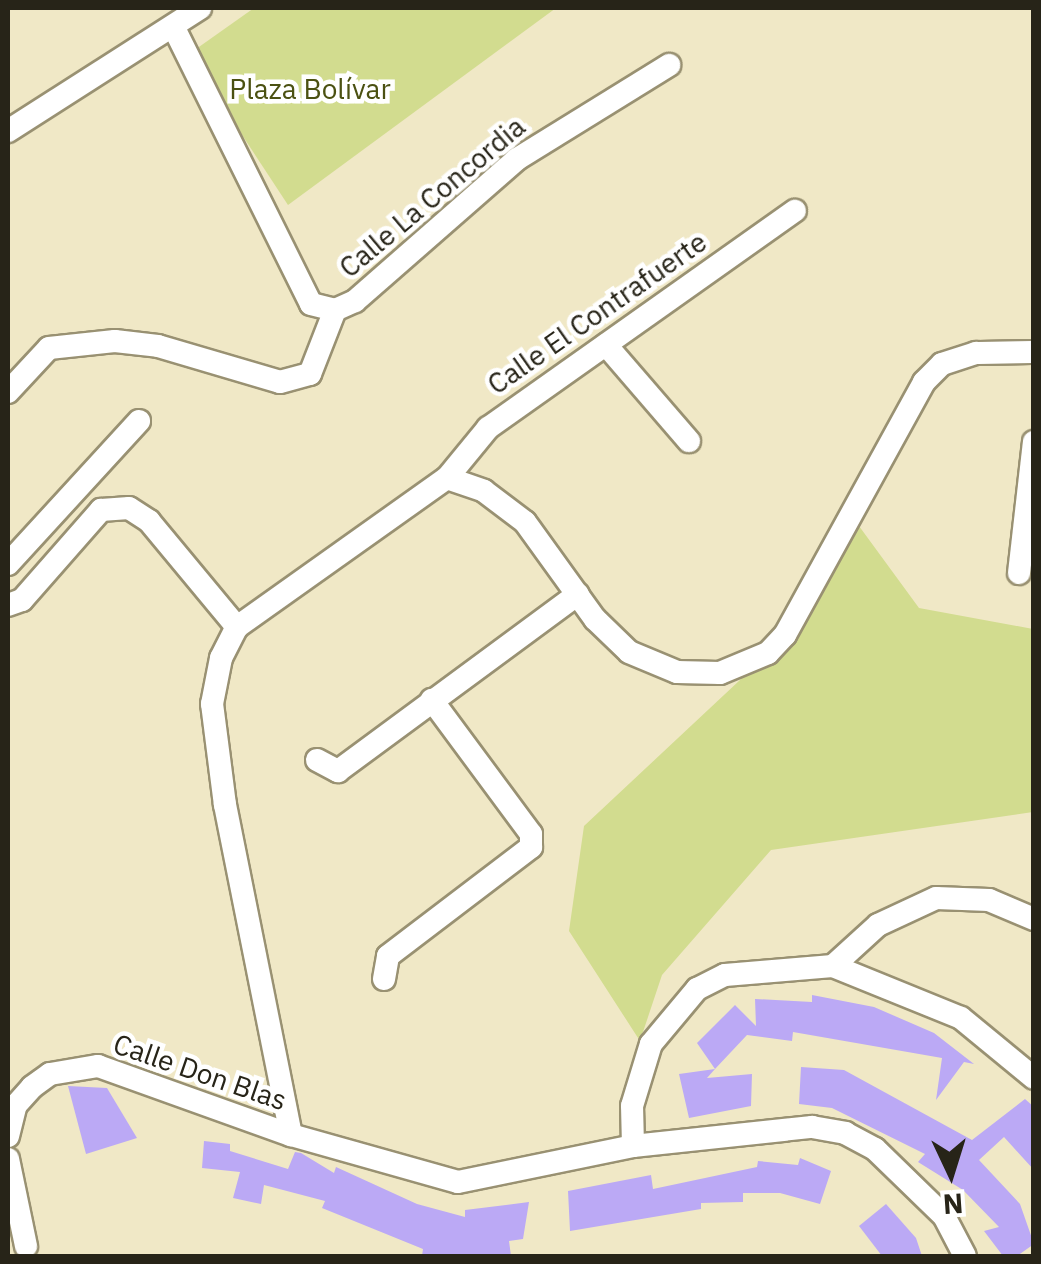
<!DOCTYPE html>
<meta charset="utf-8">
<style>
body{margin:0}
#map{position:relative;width:1041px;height:1264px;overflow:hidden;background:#f0e8c6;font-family:"IBM Plex Sans",sans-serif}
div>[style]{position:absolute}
.green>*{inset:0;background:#d2dc8f}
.building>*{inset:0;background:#bba9f5}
.roads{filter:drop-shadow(2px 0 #999172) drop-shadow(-2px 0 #999172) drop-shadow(0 2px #999172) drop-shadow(0 -2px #999172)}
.minor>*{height:22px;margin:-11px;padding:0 11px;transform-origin:11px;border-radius:11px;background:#fff}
span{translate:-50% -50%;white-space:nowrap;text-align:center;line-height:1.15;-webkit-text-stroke:9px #fff;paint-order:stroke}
.park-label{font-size:28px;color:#4b5112}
.street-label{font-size:28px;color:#272418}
.frame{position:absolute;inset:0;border:10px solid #272418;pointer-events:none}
.north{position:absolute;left:901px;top:1124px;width:100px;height:100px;-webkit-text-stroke:8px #fff;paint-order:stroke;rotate:176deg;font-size:28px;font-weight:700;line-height:40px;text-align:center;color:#272418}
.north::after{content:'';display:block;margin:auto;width:35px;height:45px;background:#272418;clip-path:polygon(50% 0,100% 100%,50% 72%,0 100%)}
</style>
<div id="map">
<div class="green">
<div style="clip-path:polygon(254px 8px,556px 8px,288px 205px,189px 54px)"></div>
<div style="clip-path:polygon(859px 526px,919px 608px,1033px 629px,1033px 812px,771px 850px,662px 975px,640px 1041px,569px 931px,584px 826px,740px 680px)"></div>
</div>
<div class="building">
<div style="clip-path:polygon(812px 995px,874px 1007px,934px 1033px,974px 1064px,964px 1062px,936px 1100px,942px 1058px,793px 1032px,792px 1041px,747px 1035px,715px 1069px,697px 1043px,735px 1005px,756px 1026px,755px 999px,812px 1002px)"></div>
<div style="clip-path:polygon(801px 1067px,844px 1070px,972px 1140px,1025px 1099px,1034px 1107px,1034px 1170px,1004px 1137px,979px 1160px,1020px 1204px,1034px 1244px,1017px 1256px,1003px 1256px,984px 1231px,999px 1227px,963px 1190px,918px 1162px,925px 1154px,832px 1108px,799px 1104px)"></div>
<div style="clip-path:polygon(715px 1069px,707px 1078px,752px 1074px,751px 1106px,689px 1118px,679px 1074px)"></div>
<div style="clip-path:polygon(68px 1086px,107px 1088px,137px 1138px,86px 1154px)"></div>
<div style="clip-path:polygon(204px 1141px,230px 1144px,230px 1151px,288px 1169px,295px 1152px,301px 1153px,334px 1173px,336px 1167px,417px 1204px,465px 1217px,465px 1210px,529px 1202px,523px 1239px,509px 1241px,511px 1256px,422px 1256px,423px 1249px,322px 1208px,325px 1201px,264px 1185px,261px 1204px,233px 1198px,240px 1172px,202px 1168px)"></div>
<div style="clip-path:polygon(800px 1158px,831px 1171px,820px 1204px,780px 1193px,743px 1193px,743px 1202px,701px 1203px,701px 1209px,570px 1231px,568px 1191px,651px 1175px,653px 1189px,757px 1167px,758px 1161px,798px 1165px)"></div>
<div style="clip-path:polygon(886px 1204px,916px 1238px,922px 1256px,882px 1256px,859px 1226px)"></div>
</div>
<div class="roads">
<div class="minor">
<div style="left:173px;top:26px;width:310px;rotate:63.6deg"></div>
<div style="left:311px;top:304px;width:25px;rotate:14deg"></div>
<div style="left:8px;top:131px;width:228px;rotate:-32.6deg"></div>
<div style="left:335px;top:310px;width:22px;rotate:-24deg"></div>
<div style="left:355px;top:301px;width:215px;rotate:-41.2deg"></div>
<div style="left:517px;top:159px;width:179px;rotate:-31.7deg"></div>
<div style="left:606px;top:345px;width:127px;rotate:49.2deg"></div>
<div style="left:8px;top:392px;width:60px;rotate:-47deg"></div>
<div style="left:49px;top:348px;width:66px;rotate:-6.1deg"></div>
<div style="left:115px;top:341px;width:43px;rotate:6.6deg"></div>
<div style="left:158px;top:346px;width:127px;rotate:16.4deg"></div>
<div style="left:280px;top:382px;width:31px;rotate:-15deg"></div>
<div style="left:310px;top:374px;width:69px;rotate:-68.7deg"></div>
<div style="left:447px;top:478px;width:39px;rotate:19deg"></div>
<div style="left:484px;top:491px;width:51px;rotate:37.1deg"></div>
<div style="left:525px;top:522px;width:120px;rotate:54.2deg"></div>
<div style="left:595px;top:619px;width:47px;rotate:44.1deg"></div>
<div style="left:629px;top:652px;width:52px;rotate:22.6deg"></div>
<div style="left:677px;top:672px;width:43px;rotate:1.3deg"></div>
<div style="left:720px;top:673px;width:52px;rotate:-22.6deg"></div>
<div style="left:768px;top:653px;width:25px;rotate:-47deg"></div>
<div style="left:785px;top:635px;width:289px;rotate:-61.2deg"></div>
<div style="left:924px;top:382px;width:25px;rotate:-45deg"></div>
<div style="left:942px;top:364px;width:36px;rotate:-18deg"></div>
<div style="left:976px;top:353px;width:58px;rotate:-1deg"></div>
<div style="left:8px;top:564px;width:194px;rotate:-47.5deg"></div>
<div style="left:1019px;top:573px;width:132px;rotate:-83.5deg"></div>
<div style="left:8px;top:605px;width:15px;rotate:-20deg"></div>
<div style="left:22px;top:600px;width:120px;rotate:-48.7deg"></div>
<div style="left:101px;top:510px;width:28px;rotate:-4deg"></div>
<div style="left:129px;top:508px;width:24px;rotate:33deg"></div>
<div style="left:149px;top:521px;width:138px;rotate:50.3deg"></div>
<div style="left:317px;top:760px;width:24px;rotate:28deg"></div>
<div style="left:338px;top:771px;width:298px;rotate:-36.4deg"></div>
<div style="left:833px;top:966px;width:61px;rotate:-42.3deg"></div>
<div style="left:878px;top:925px;width:64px;rotate:-25deg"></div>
<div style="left:936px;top:898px;width:53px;rotate:2.2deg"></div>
<div style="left:989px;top:900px;width:49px;rotate:22.9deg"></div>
<div style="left:384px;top:979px;width:23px;rotate:-80deg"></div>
<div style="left:388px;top:956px;width:180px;rotate:-37.3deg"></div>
<div style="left:531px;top:847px;width:13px;rotate:-90deg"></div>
<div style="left:531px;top:834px;width:167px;rotate:-126.5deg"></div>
<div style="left:291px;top:1135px;width:337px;rotate:-101.3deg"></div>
<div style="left:225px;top:805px;width:102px;rotate:-97.3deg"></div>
<div style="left:212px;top:704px;width:47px;rotate:-78.9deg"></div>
<div style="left:221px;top:658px;width:35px;rotate:-63deg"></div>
<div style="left:237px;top:627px;width:257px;rotate:-35.4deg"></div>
<div style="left:447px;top:478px;width:65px;rotate:-50.6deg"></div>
<div style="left:488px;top:428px;width:376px;rotate:-35.3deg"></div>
<div style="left:8px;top:1136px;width:32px;rotate:-76deg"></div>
<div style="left:16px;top:1105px;width:24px;rotate:-48deg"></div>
<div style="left:32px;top:1087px;width:22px;rotate:-36deg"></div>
<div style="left:50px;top:1074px;width:49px;rotate:-9.5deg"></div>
<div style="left:98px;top:1066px;width:205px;rotate:19.7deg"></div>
<div style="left:291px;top:1135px;width:173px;rotate:15.7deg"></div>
<div style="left:458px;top:1182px;width:179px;rotate:-11.6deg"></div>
<div style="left:633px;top:1146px;width:180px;rotate:-6.1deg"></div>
<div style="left:812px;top:1127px;width:34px;rotate:10deg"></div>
<div style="left:845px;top:1133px;width:34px;rotate:28deg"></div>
<div style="left:875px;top:1149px;width:96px;rotate:44.2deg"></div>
<div style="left:944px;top:1216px;width:45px;rotate:62.3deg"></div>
<div style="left:633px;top:1146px;width:40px;rotate:-91.4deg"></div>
<div style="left:632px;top:1106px;width:65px;rotate:-73deg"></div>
<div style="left:651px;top:1044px;width:72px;rotate:-50.1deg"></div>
<div style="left:697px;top:989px;width:31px;rotate:-27deg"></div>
<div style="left:725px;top:975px;width:108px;rotate:-4.8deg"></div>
<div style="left:833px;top:966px;width:138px;rotate:22.1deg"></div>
<div style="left:961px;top:1018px;width:94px;rotate:39.4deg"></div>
<div style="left:8px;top:1159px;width:89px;rotate:78.3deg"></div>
</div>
</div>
<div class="park-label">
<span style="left:310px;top:89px">Plaza Bolívar</span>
</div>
<div class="street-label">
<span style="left:432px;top:197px;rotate:-40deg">Calle La Concordia</span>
<span style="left:597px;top:313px;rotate:-35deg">Calle El Contrafuerte</span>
<span style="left:200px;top:1072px;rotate:19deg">Calle Don Blas</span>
</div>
<div class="frame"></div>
<div class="north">N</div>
</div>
